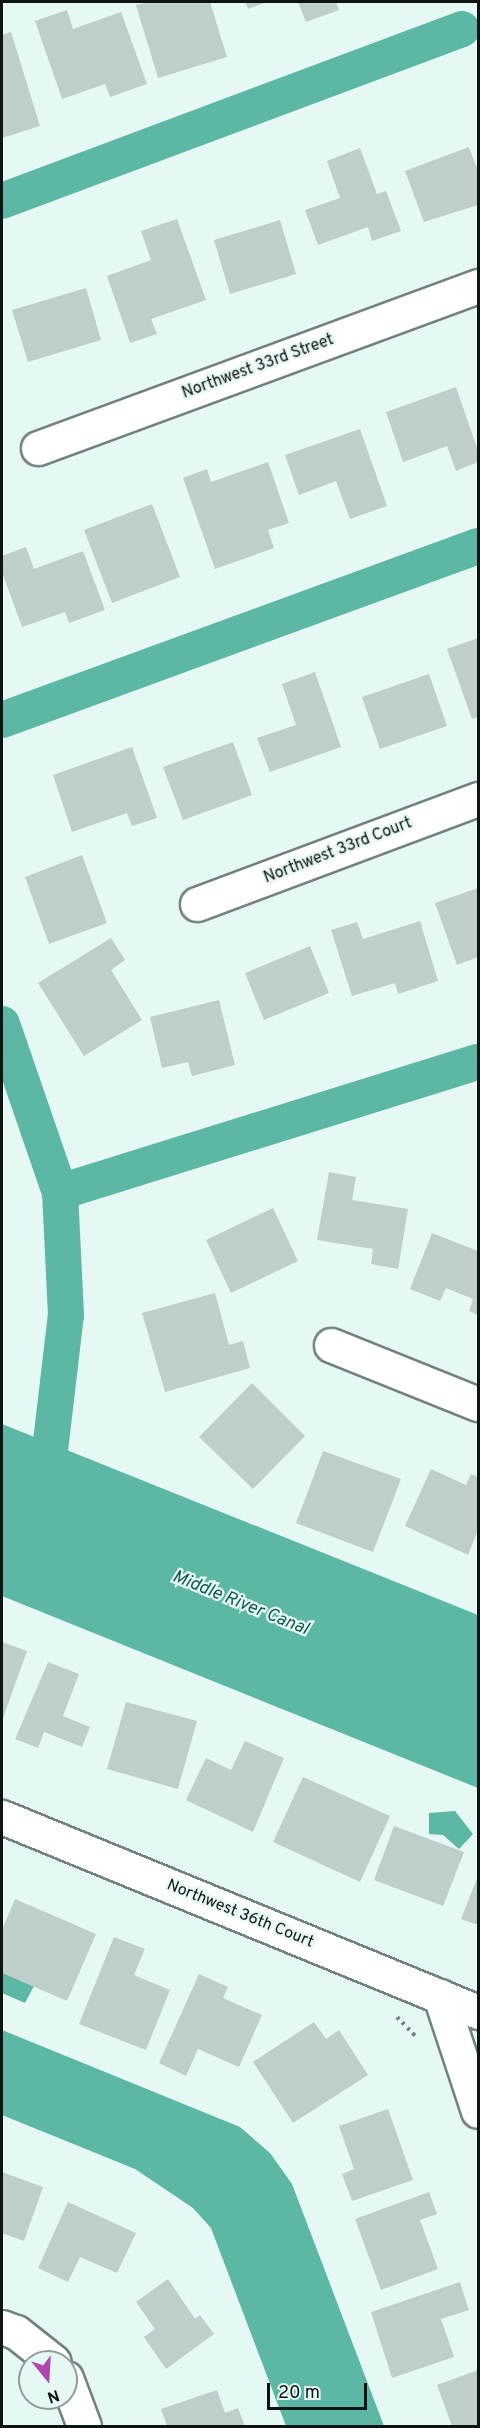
<!DOCTYPE html>
<style>
body{margin:0}
#map{position:relative;width:480px;height:2428px;overflow:hidden;background:#e6f8f3;font-family:Overpass,sans-serif}
div>[style]{position:absolute}
.water>*{inset:0;background:#5cb7a5}
.canal>*{height:36px;margin:-18px;padding:0 18px;transform-origin:18px;border-radius:18px;background:#5cb7a5}
.building>*{inset:0;background:#becfcb}
.path>*{height:4px;margin-top:-2px;transform-origin:0;background:repeating-linear-gradient(90deg,#778380 0 3px,transparent 0 7.5px)}
.roads{filter:drop-shadow(2px 0 #72827e) drop-shadow(-2px 0 #72827e) drop-shadow(0 2px #72827e) drop-shadow(0 -2px #72827e)}
.minor>*{height:33px;margin:-16.5px;padding:0 16.5px;transform-origin:16.5px;border-radius:16.5px;background:#fff}
span{translate:-50% -50%;white-space:nowrap;text-align:center;line-height:1.15;-webkit-text-stroke:4.5px #e6f8f3;paint-order:stroke}
.street-label{font-size:16px;color:#0e1413}
.water-label{font-size:18px;color:#0e5c50;font-style:italic}
.frame{position:absolute;inset:0;border:3px solid #0e1413;pointer-events:none}
.north{position:absolute;left:18px;top:2350px;width:60px;height:60px;box-sizing:border-box;background:#e6f8f3;border:2px solid #909d99;border-radius:50%;rotate:162deg;font-size:16px;font-weight:700;line-height:24px;text-align:center;color:#0e1413}
.north::after{content:'';display:block;margin:auto;width:21px;height:27px;background:#af48ac;clip-path:polygon(50% 0,100% 100%,50% 72%,0 100%)}
.scale{position:absolute;left:267px;top:2383px;width:100px;height:27px;box-sizing:border-box;border:3px solid #0e1413;border-top:0;padding-left:8px;font-size:18px;line-height:21px;white-space:nowrap;color:#0e1413;-webkit-text-stroke:4px #e6f8f3;paint-order:stroke}
</style>
<div id="map">
<div class="water">
<div style="clip-path:polygon(2px 1424px,478px 1615px,478px 1788px,2px 1596px)"></div>
<div style="clip-path:polygon(455px 1811px,473px 1834px,459px 1849px,443px 1835px,429px 1834px,429px 1813px)"></div>
<div style="clip-path:polygon(2px 1969px,35px 1984px,25px 2003px,2px 1993px)"></div>
<div style="clip-path:polygon(2px 2030px,240px 2127px,270px 2153px,292px 2184px,384px 2426px,286px 2426px,211px 2228px,193px 2208px,135px 2169px,2px 2115px)"></div>
</div>
<div class="canal">
<div style="left:2px;top:201px;width:491px;rotate:-20.5deg"></div>
<div style="left:2px;top:720px;width:507px;rotate:-20.08deg"></div>
<div style="left:2px;top:1024px;width:178px;rotate:71deg"></div>
<div style="left:45px;top:1493px;width:179px;rotate:-83.3deg"></div>
<div style="left:66px;top:1315px;width:123px;rotate:-92.8deg"></div>
<div style="left:60px;top:1192px;width:438px;rotate:-17.3deg"></div>
</div>
<div class="building">
<div style="clip-path:polygon(149px 2px,210px 2px,227px 57px,158px 78px,136px 5px)"></div>
<div style="clip-path:polygon(245px 2px,267px 2px,248px 9px)"></div>
<div style="clip-path:polygon(298px 2px,336px 2px,339px 10px,306px 22px)"></div>
<div style="clip-path:polygon(67px 10px,73px 29px,121px 12px,147px 84px,110px 97px,105px 84px,62px 99px,35px 21px)"></div>
<div style="clip-path:polygon(11px 32px,40px 126px,2px 138px,2px 35px)"></div>
<div style="clip-path:polygon(469px 147px,478px 171px,478px 205px,424px 222px,405px 171px)"></div>
<div style="clip-path:polygon(360px 148px,377px 194px,386px 191px,401px 231px,372px 241px,368px 227px,318px 245px,305px 210px,340px 198px,327px 161px)"></div>
<div style="clip-path:polygon(177px 219px,206px 300px,151px 319px,157px 334px,130px 343px,107px 276px,151px 260px,141px 231px)"></div>
<div style="clip-path:polygon(280px 220px,296px 274px,230px 294px,214px 240px)"></div>
<div style="clip-path:polygon(86px 288px,101px 340px,28px 362px,12px 310px)"></div>
<div style="clip-path:polygon(456px 387px,478px 451px,478px 462px,456px 471px,447px 446px,403px 462px,386px 412px)"></div>
<div style="clip-path:polygon(360px 429px,387px 506px,350px 519px,336px 481px,299px 495px,285px 455px)"></div>
<div style="clip-path:polygon(268px 462px,289px 523px,268px 530px,274px 548px,215px 569px,183px 478px,207px 469px,211px 482px)"></div>
<div style="clip-path:polygon(152px 504px,180px 577px,112px 603px,84px 530px)"></div>
<div style="clip-path:polygon(26px 547px,34px 569px,83px 551px,105px 610px,69px 623px,65px 612px,22px 627px,2px 572px,2px 556px)"></div>
<div style="clip-path:polygon(478px 638px,478px 717px,472px 719px,447px 649px)"></div>
<div style="clip-path:polygon(315px 672px,341px 747px,270px 772px,257px 738px,296px 725px,282px 684px)"></div>
<div style="clip-path:polygon(429px 674px,447px 726px,380px 749px,362px 697px)"></div>
<div style="clip-path:polygon(233px 742px,252px 795px,183px 820px,163px 767px)"></div>
<div style="clip-path:polygon(132px 747px,157px 818px,132px 826px,127px 813px,72px 832px,53px 775px)"></div>
<div style="clip-path:polygon(82px 855px,107px 923px,49px 944px,25px 877px)"></div>
<div style="clip-path:polygon(478px 888px,478px 957px,457px 965px,435px 903px)"></div>
<div style="clip-path:polygon(420px 921px,438px 981px,398px 994px,395px 983px,352px 996px,331px 930px,357px 922px,363px 939px)"></div>
<div style="clip-path:polygon(111px 938px,125px 960px,111px 970px,142px 1020px,84px 1056px,38px 983px)"></div>
<div style="clip-path:polygon(310px 946px,329px 993px,264px 1020px,245px 973px)"></div>
<div style="clip-path:polygon(219px 1000px,235px 1065px,192px 1076px,188px 1062px,162px 1068px,150px 1017px)"></div>
<div style="clip-path:polygon(329px 1172px,356px 1177px,352px 1200px,408px 1209px,398px 1269px,371px 1264px,373px 1249px,317px 1240px)"></div>
<div style="clip-path:polygon(273px 1208px,298px 1261px,231px 1293px,206px 1240px)"></div>
<div style="clip-path:polygon(432px 1233px,478px 1251px,478px 1315px,469px 1311px,473px 1299px,446px 1288px,440px 1301px,410px 1289px)"></div>
<div style="clip-path:polygon(215px 1293px,229px 1345px,243px 1341px,250px 1368px,165px 1392px,142px 1313px)"></div>
<div style="clip-path:polygon(252px 1383px,305px 1436px,253px 1489px,199px 1437px)"></div>
<div style="clip-path:polygon(323px 1451px,401px 1479px,373px 1552px,296px 1523px)"></div>
<div style="clip-path:polygon(431px 1469px,466px 1485px,471px 1474px,478px 1477px,478px 1530px,468px 1555px,405px 1526px)"></div>
<div style="clip-path:polygon(2px 1642px,27px 1651px,2px 1721px)"></div>
<div style="clip-path:polygon(48px 1662px,79px 1674px,63px 1716px,90px 1727px,82px 1747px,44px 1732px,38px 1748px,15px 1739px)"></div>
<div style="clip-path:polygon(126px 1702px,197px 1721px,178px 1789px,107px 1769px)"></div>
<div style="clip-path:polygon(245px 1741px,284px 1758px,253px 1832px,186px 1800px,206px 1758px,231px 1770px)"></div>
<div style="clip-path:polygon(303px 1777px,390px 1816px,360px 1882px,273px 1842px)"></div>
<div style="clip-path:polygon(394px 1826px,464px 1852px,443px 1906px,374px 1880px)"></div>
<div style="clip-path:polygon(478px 1876px,478px 1925px,461px 1919px)"></div>
<div style="clip-path:polygon(15px 1899px,96px 1934px,67px 2001px,2px 1973px,2px 1930px)"></div>
<div style="clip-path:polygon(114px 1937px,145px 1949px,134px 1975px,170px 1990px,146px 2050px,79px 2024px)"></div>
<div style="clip-path:polygon(199px 1974px,228px 1987px,223px 1998px,262px 2015px,239px 2067px,198px 2049px,186px 2076px,159px 2063px)"></div>
<div style="clip-path:polygon(314px 2022px,326px 2039px,339px 2030px,368px 2075px,293px 2123px,253px 2062px)"></div>
<div style="clip-path:polygon(388px 2109px,413px 2180px,352px 2201px,342px 2174px,354px 2169px,339px 2126px)"></div>
<div style="clip-path:polygon(2px 2172px,43px 2187px,24px 2241px,2px 2233px)"></div>
<div style="clip-path:polygon(429px 2192px,437px 2214px,420px 2220px,438px 2269px,381px 2290px,355px 2219px)"></div>
<div style="clip-path:polygon(68px 2202px,136px 2233px,117px 2273px,80px 2257px,68px 2282px,38px 2268px)"></div>
<div style="clip-path:polygon(168px 2279px,195px 2319px,200px 2315px,214px 2334px,166px 2369px,144px 2337px,155px 2329px,136px 2302px)"></div>
<div style="clip-path:polygon(460px 2282px,469px 2310px,441px 2319px,454px 2357px,392px 2378px,371px 2312px)"></div>
<div style="clip-path:polygon(478px 2370px,478px 2426px,452px 2426px,437px 2385px)"></div>
<div style="clip-path:polygon(217px 2390px,225px 2413px,238px 2408px,245px 2426px,167px 2426px,161px 2409px)"></div>
</div>
<div class="path">
<div style="left:397px;top:2017px;width:29px;rotate:46deg"></div>
</div>
<div class="roads">
<div class="minor">
<div style="left:38px;top:448px;width:469px;rotate:-20.2deg"></div>
<div style="left:197px;top:904px;width:300px;rotate:-20.5deg"></div>
<div style="left:331px;top:1345px;width:158px;rotate:21.9deg"></div>
<div style="left:2px;top:1817px;width:514px;rotate:22.28deg"></div>
<div style="left:440px;top:1996px;width:121px;rotate:71.7deg"></div>
<div style="left:2px;top:2327px;width:15px;rotate:20deg"></div>
<div style="left:16px;top:2332px;width:48px;rotate:38.3deg"></div>
<div style="left:66px;top:2378px;width:51px;rotate:69.4deg"></div>
</div>
</div>
<div class="street-label">
<span style="left:258px;top:367px;rotate:-20deg">Northwest 33rd Street</span>
<span style="left:338px;top:851px;rotate:-21deg">Northwest 33rd Court</span>
<span style="left:240px;top:1914px;rotate:22deg">Northwest 36th Court</span>
</div>
<div class="water-label">
<span style="left:240px;top:1604px;rotate:22deg">Middle River Canal</span>
</div>
<div class="frame"></div>
<div class="north">N</div>
<div class="scale">20 m</div>
</div>
